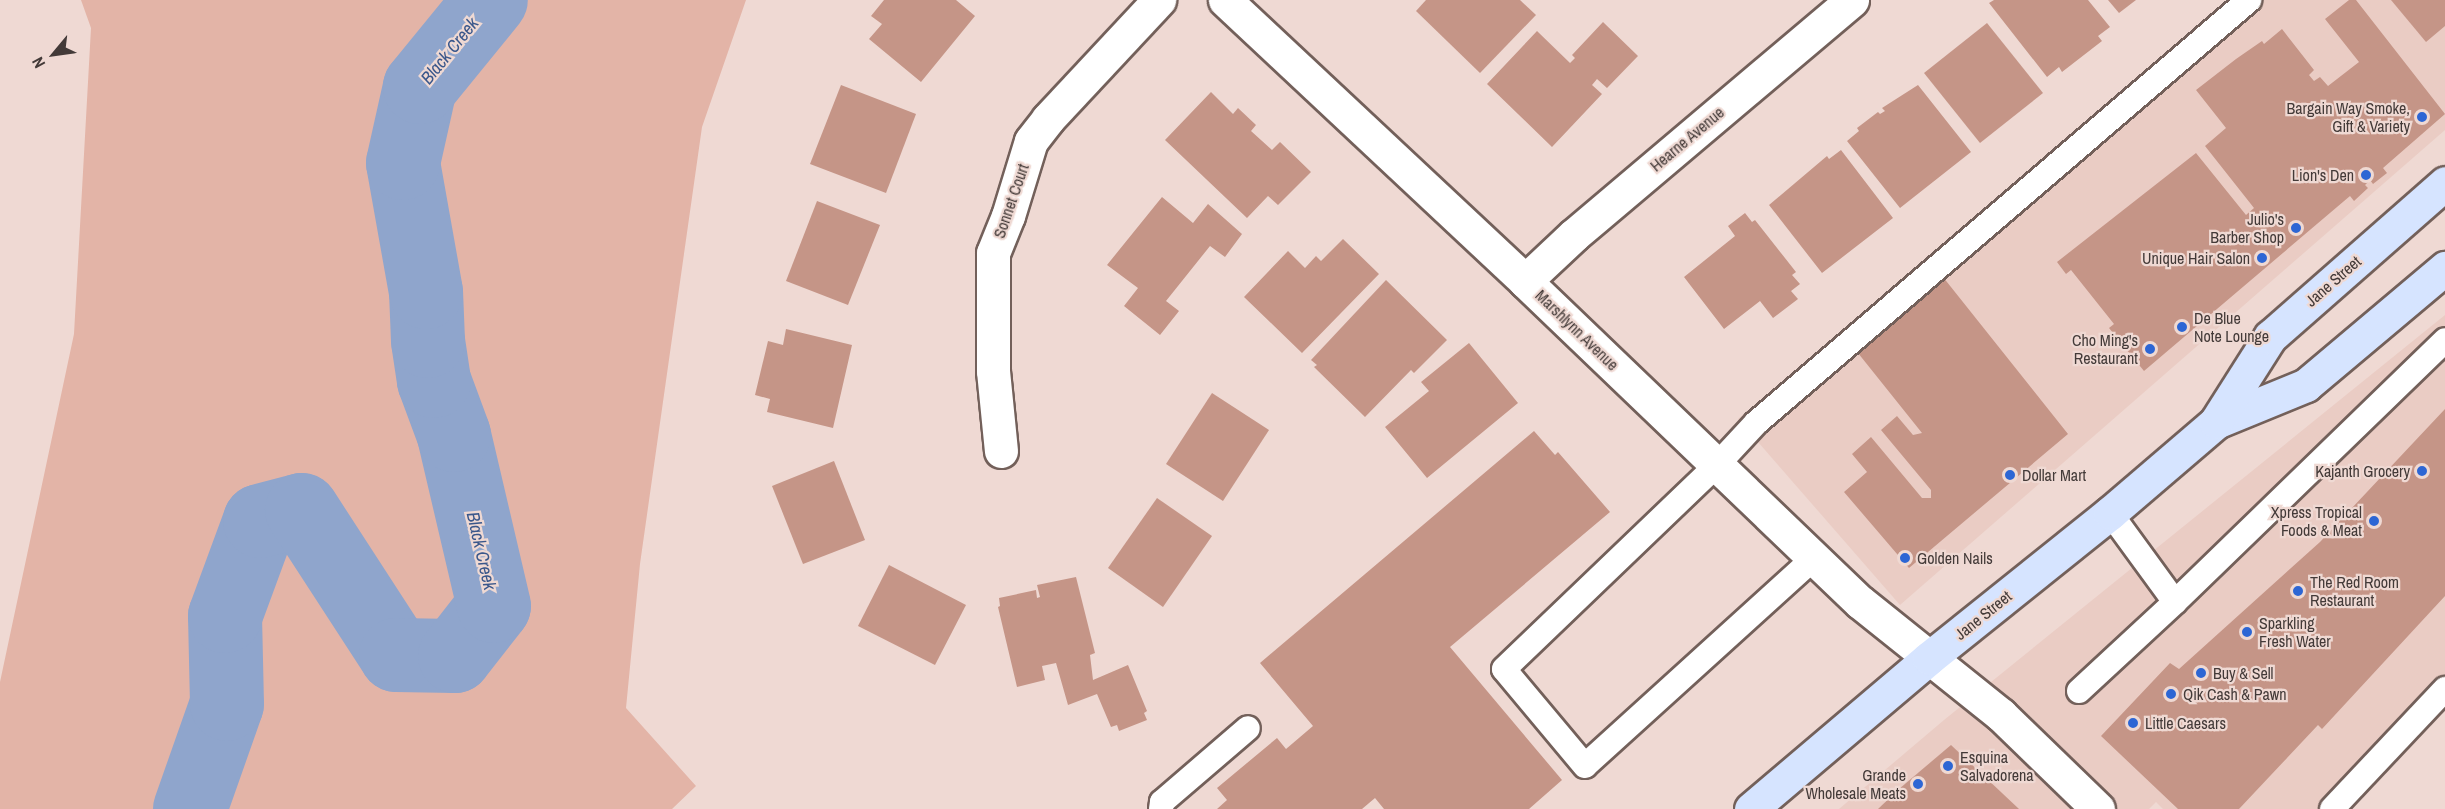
<!DOCTYPE html>
<style>
body{margin:0}
#map{position:relative;width:2445px;height:809px;overflow:hidden;background:#efd9d3;font-family:"Archivo Narrow",sans-serif}
div>[style]{position:absolute}
.built>*{inset:0;background:#eaccc4}
.green>*{inset:0;background:#e3b4a7}
.river>*{height:74px;margin:-37px;padding:0 37px;transform-origin:37px;border-radius:37px;background:#8fa5cc}
.building>*{inset:0;background:#c59587}
.roads{filter:drop-shadow(2px 0 #73605a) drop-shadow(-2px 0 #73605a) drop-shadow(0 2px #73605a) drop-shadow(0 -2px #73605a)}
.service>*{height:24px;margin:-12px;padding:0 12px;transform-origin:12px;border-radius:12px;background:#fff}
.minor>*{height:33px;margin:-16.5px;padding:0 16.5px;transform-origin:16.5px;border-radius:16.5px;background:#fff}
.secondary>*{height:33px;margin:-16.5px;padding:0 16.5px;transform-origin:16.5px;border-radius:16.5px;background:#d6e4ff}
.dots>*{width:16px;height:16px;translate:-50% -50%;box-sizing:border-box;border:3px solid #efd9d3;border-radius:50%}
span{translate:-50% -50%;white-space:nowrap;text-align:center;line-height:1.15;-webkit-text-stroke:4.5px #efd9d3;paint-order:stroke}
.poi-label{font-size:16px;color:#433a38}
.right{translate:-100% -50%;text-align:right}
.left{translate:0 -50%;text-align:left}
.street-label{font-size:16px;color:#433a38}
.water-label{font-size:18px;color:#3a578b;font-style:italic}
.north{position:absolute;left:24px;top:24px;width:60px;height:60px;-webkit-text-stroke:4px #efd9d3;paint-order:stroke;rotate:241deg;font-size:16px;font-weight:700;line-height:24px;text-align:center;color:#433a38}
.north::after{content:'';display:block;margin:auto;width:21px;height:27px;background:#433a38;clip-path:polygon(50% 0,100% 100%,50% 72%,0 100%)}
</style>
<div id="map">
<div class="built">
<div style="clip-path:polygon(2231px 0,2445px 0,2445px 130px,1900px 605px,1738px 419px)"></div>
<div style="clip-path:polygon(2445px 315px,2445px 677px,2326px 809px,2163px 809px,2156px 802px,2149px 809px,1839px 809px,1944px 720px)"></div>
</div>
<div class="green">
<div style="clip-path:polygon(81px 0,746px 0,702px 127px,640px 564px,626px 708px,696px 786px,672px 809px,0 809px,0 682px,74px 334px,91px 28px)"></div>
</div>
<div class="river">
<div style="left:190px;top:809px;width:111px;rotate:-70.6deg"></div>
<div style="left:227px;top:704px;width:88px;rotate:-91.3deg"></div>
<div style="left:225px;top:616px;width:101px;rotate:-69.8deg"></div>
<div style="left:260px;top:521px;width:43px;rotate:-14.7deg"></div>
<div style="left:302px;top:510px;width:173px;rotate:57deg"></div>
<div style="left:396px;top:655px;width:59px;rotate:1deg"></div>
<div style="left:455px;top:656px;width:63px;rotate:-52deg"></div>
<div style="left:494px;top:606px;width:176px;rotate:-103.2deg"></div>
<div style="left:454px;top:435px;width:58px;rotate:-110.3deg"></div>
<div style="left:434px;top:381px;width:40px;rotate:-98.5deg"></div>
<div style="left:428px;top:341px;width:49px;rotate:-92.3deg"></div>
<div style="left:426px;top:292px;width:131px;rotate:-100.1deg"></div>
<div style="left:403px;top:163px;width:78px;rotate:-77.4deg"></div>
<div style="left:420px;top:87px;width:112px;rotate:-50.8deg"></div>
</div>
<div class="building">
<div style="clip-path:polygon(884px 0,956px 0,975px 16px,921px 82px,869px 39px,882px 24px,871px 16px)"></div>
<div style="clip-path:polygon(1426px 0,1520px 0,1536px 15px,1480px 73px,1416px 11px)"></div>
<div style="clip-path:polygon(1994px 0,2088px 0,2110px 27px,2098px 36px,2102px 41px,2062px 72px,2059px 67px,2047px 77px,1989px 3px)"></div>
<div style="clip-path:polygon(2108px 0,2136px 0,2119px 13px)"></div>
<div style="clip-path:polygon(2349px 0,2356px 0,2445px 114px,2383px 168px,2387px 173px,2373px 184px,2370px 180px,2365px 185px,2368px 188px,2354px 201px,2350px 196px,2144px 371px,2109px 328px,2114px 324px,2071px 270px,2066px 274px,2057px 262px,2196px 153px,2246px 215px,2254px 208px,2205px 146px,2226px 128px,2196px 90px,2236px 59px,2262px 41px,2264px 44px,2282px 29px,2314px 70px,2309px 75px,2314px 81px,2320px 77px,2328px 86px,2359px 62px,2325px 19px)"></div>
<div style="clip-path:polygon(2391px 0,2445px 0,2445px 26px,2426px 42px)"></div>
<div style="clip-path:polygon(1603px 22px,1638px 56px,1607px 88px,1597px 79px,1592px 85px,1602px 94px,1552px 147px,1487px 84px,1537px 31px,1570px 63px,1575px 58px,1572px 55px)"></div>
<div style="clip-path:polygon(1987px 23px,2043px 93px,1980px 143px,1924px 73px)"></div>
<div style="clip-path:polygon(841px 85px,916px 114px,886px 193px,810px 164px)"></div>
<div style="clip-path:polygon(1918px 85px,1971px 152px,1900px 208px,1847px 141px,1859px 131px,1857px 128px,1878px 112px,1880px 114px,1885px 111px,1882px 108px)"></div>
<div style="clip-path:polygon(1211px 92px,1233px 114px,1238px 108px,1256px 125px,1251px 131px,1272px 150px,1280px 142px,1311px 172px,1278px 205px,1268px 196px,1247px 218px,1165px 140px)"></div>
<div style="clip-path:polygon(1841px 150px,1893px 218px,1822px 273px,1769px 205px,1827px 156px,1829px 159px)"></div>
<div style="clip-path:polygon(1162px 197px,1193px 223px,1208px 204px,1242px 234px,1225px 257px,1210px 246px,1166px 301px,1179px 311px,1160px 335px,1124px 306px,1138px 288px,1107px 265px)"></div>
<div style="clip-path:polygon(817px 201px,880px 225px,848px 305px,786px 281px)"></div>
<div style="clip-path:polygon(1745px 213px,1752px 222px,1755px 220px,1796px 272px,1792px 275px,1800px 284px,1791px 291px,1798px 299px,1773px 318px,1760px 301px,1724px 329px,1684px 277px,1735px 236px,1728px 226px)"></div>
<div style="clip-path:polygon(1343px 239px,1379px 274px,1302px 353px,1244px 297px,1288px 251px,1305px 268px,1316px 256px,1321px 261px)"></div>
<div style="clip-path:polygon(1943px 277px,2068px 434px,1909px 568px,1844px 492px,1867px 472px,1852px 454px,1871px 437px,1922px 498px,1931px 498px,1931px 490px,1881px 430px,1897px 416px,1913px 435px,1922px 433px,1854px 348px)"></div>
<div style="clip-path:polygon(1386px 280px,1447px 340px,1414px 373px,1411px 370px,1365px 417px,1314px 367px,1317px 365px,1311px 360px)"></div>
<div style="clip-path:polygon(786px 329px,852px 345px,833px 428px,767px 412px,770px 399px,755px 395px,768px 341px,783px 345px)"></div>
<div style="clip-path:polygon(1469px 343px,1518px 403px,1427px 478px,1385px 427px,1429px 391px,1421px 382px)"></div>
<div style="clip-path:polygon(1212px 393px,1269px 430px,1223px 501px,1166px 464px)"></div>
<div style="clip-path:polygon(2445px 409px,2445px 596px,2322px 729px,2318px 725px,2239px 809px,2178px 809px,2101px 736px,2170px 663px,2179px 669px,2320px 542px)"></div>
<div style="clip-path:polygon(1534px 431px,1555px 455px,1558px 452px,1610px 512px,1450px 647px,1562px 780px,1529px 809px,1384px 809px,1375px 798px,1362px 809px,1217px 809px,1227px 800px,1217px 788px,1277px 738px,1286px 749px,1313px 726px,1260px 663px)"></div>
<div style="clip-path:polygon(834px 461px,865px 540px,803px 564px,772px 486px)"></div>
<div style="clip-path:polygon(1157px 498px,1212px 536px,1163px 607px,1108px 568px)"></div>
<div style="clip-path:polygon(889px 565px,966px 605px,935px 665px,858px 626px)"></div>
<div style="clip-path:polygon(1076px 577px,1095px 653px,1090px 655px,1093px 680px,1128px 665px,1147px 711px,1144px 713px,1147px 720px,1119px 731px,1117px 725px,1111px 727px,1097px 694px,1068px 705px,1056px 663px,1042px 666px,1045px 680px,1017px 687px,998px 607px,1000px 606px,999px 598px,1036px 590px,1037px 598px,1040px 597px,1037px 585px)"></div>
<div style="clip-path:polygon(1951px 745px,2019px 809px,1878px 809px,1899px 789px)"></div>
</div>
<div class="roads">
<div class="service">
<div style="left:1814px;top:558px;width:309px;rotate:137.8deg"></div>
<div style="left:1585px;top:766px;width:126px;rotate:-129.9deg"></div>
<div style="left:1504px;top:669px;width:295px;rotate:-43.8deg"></div>
<div style="left:1717px;top:465px;width:57px;rotate:-47.1deg"></div>
<div style="left:1756px;top:423px;width:650px;rotate:-40.63deg"></div>
<div style="left:2175px;top:602px;width:376px;rotate:-44.1deg"></div>
<div style="left:2079px;top:691px;width:131px;rotate:-42.8deg"></div>
<div style="left:2175px;top:602px;width:110px;rotate:-126.1deg"></div>
<div style="left:1161px;top:809px;width:7px;rotate:-82deg"></div>
<div style="left:1162px;top:802px;width:113px;rotate:-40.7deg"></div>
<div style="left:2332px;top:809px;width:165px;rotate:-46.7deg"></div>
</div>
<div class="minor">
<div style="left:1225px;top:0;width:411px;rotate:43.1deg"></div>
<div style="left:1525px;top:281px;width:464px;rotate:43.8deg"></div>
<div style="left:1860px;top:602px;width:181px;rotate:38.7deg"></div>
<div style="left:2001px;top:715px;width:135px;rotate:44.1deg"></div>
<div style="left:1525px;top:281px;width:67px;rotate:-43.2deg"></div>
<div style="left:1574px;top:235px;width:364px;rotate:-40.2deg"></div>
<div style="left:1001px;top:451px;width:80px;rotate:-95.7deg"></div>
<div style="left:993px;top:371px;width:118px;rotate:-90deg"></div>
<div style="left:993px;top:253px;width:40px;rotate:-68deg"></div>
<div style="left:1008px;top:216px;width:78px;rotate:-73deg"></div>
<div style="left:1031px;top:141px;width:28px;rotate:-52deg"></div>
<div style="left:1048px;top:119px;width:163px;rotate:-47deg"></div>
</div>
<div class="secondary">
<div style="left:2216px;top:422px;width:97px;rotate:-22.3deg"></div>
<div style="left:2306px;top:385px;width:182px;rotate:-40.1deg"></div>
<div style="left:1751px;top:809px;width:233px;rotate:-40.3deg"></div>
<div style="left:1929px;top:658px;width:232px;rotate:-38.7deg"></div>
<div style="left:2110px;top:513px;width:140px;rotate:-40.6deg"></div>
<div style="left:2216px;top:422px;width:101px;rotate:-57.6deg"></div>
<div style="left:2270px;top:337px;width:233px;rotate:-41.3deg"></div>
</div>
</div>
<div class="dots">
<div style="left:2422px;top:117px;background:#2d66d4"></div>
<div style="left:2366px;top:175px;background:#2d66d4"></div>
<div style="left:2296px;top:228px;background:#2d66d4"></div>
<div style="left:2262px;top:258px;background:#2d66d4"></div>
<div style="left:2182px;top:327px;background:#2d66d4"></div>
<div style="left:2150px;top:349px;background:#2d66d4"></div>
<div style="left:2422px;top:471px;background:#2d66d4"></div>
<div style="left:2010px;top:475px;background:#2d66d4"></div>
<div style="left:2374px;top:521px;background:#2d66d4"></div>
<div style="left:1905px;top:558px;background:#2d66d4"></div>
<div style="left:2298px;top:591px;background:#2d66d4"></div>
<div style="left:2247px;top:632px;background:#2d66d4"></div>
<div style="left:2201px;top:673px;background:#2d66d4"></div>
<div style="left:2171px;top:694px;background:#2d66d4"></div>
<div style="left:2133px;top:723px;background:#2d66d4"></div>
<div style="left:1948px;top:766px;background:#2d66d4"></div>
<div style="left:1918px;top:784px;background:#2d66d4"></div>
</div>
<div class="poi-label">
<span class="right" style="left:2410px;top:117px">Bargain Way Smoke,<br>Gift &amp; Variety</span>
<span class="right" style="left:2354px;top:175px">Lion's Den</span>
<span class="right" style="left:2284px;top:228px">Julio's<br>Barber Shop</span>
<span class="right" style="left:2250px;top:258px">Unique Hair Salon</span>
<span class="left" style="left:2194px;top:327px">De Blue<br>Note Lounge</span>
<span class="right" style="left:2138px;top:349px">Cho Ming's<br>Restaurant</span>
<span class="right" style="left:2410px;top:471px">Kajanth Grocery</span>
<span class="left" style="left:2022px;top:475px">Dollar Mart</span>
<span class="right" style="left:2362px;top:521px">Xpress Tropical<br>Foods &amp; Meat</span>
<span class="left" style="left:1917px;top:558px">Golden Nails</span>
<span class="left" style="left:2310px;top:591px">The Red Room<br>Restaurant</span>
<span class="left" style="left:2259px;top:632px">Sparkling<br>Fresh Water</span>
<span class="left" style="left:2213px;top:673px">Buy &amp; Sell</span>
<span class="left" style="left:2183px;top:694px">Qik Cash &amp; Pawn</span>
<span class="left" style="left:2145px;top:723px">Little Caesars</span>
<span class="left" style="left:1960px;top:766px">Esquina<br>Salvadorena</span>
<span class="right" style="left:1906px;top:784px">Grande<br>Wholesale Meats</span>
</div>
<div class="street-label">
<span style="left:1687px;top:139px;rotate:-40deg">Hearne Avenue</span>
<span style="left:1011px;top:201px;rotate:-71deg">Sonnet Court</span>
<span style="left:2333px;top:281px;rotate:-41deg">Jane Street</span>
<span style="left:1577px;top:330px;rotate:44deg">Marshlynn Avenue</span>
<span style="left:1983px;top:615px;rotate:-39deg">Jane Street</span>
</div>
<div class="water-label">
<span style="left:450px;top:51px;rotate:-51deg">Black Creek</span>
<span style="left:481px;top:551px;rotate:77deg">Black Creek</span>
</div>
<div class="north">N</div>
</div>
